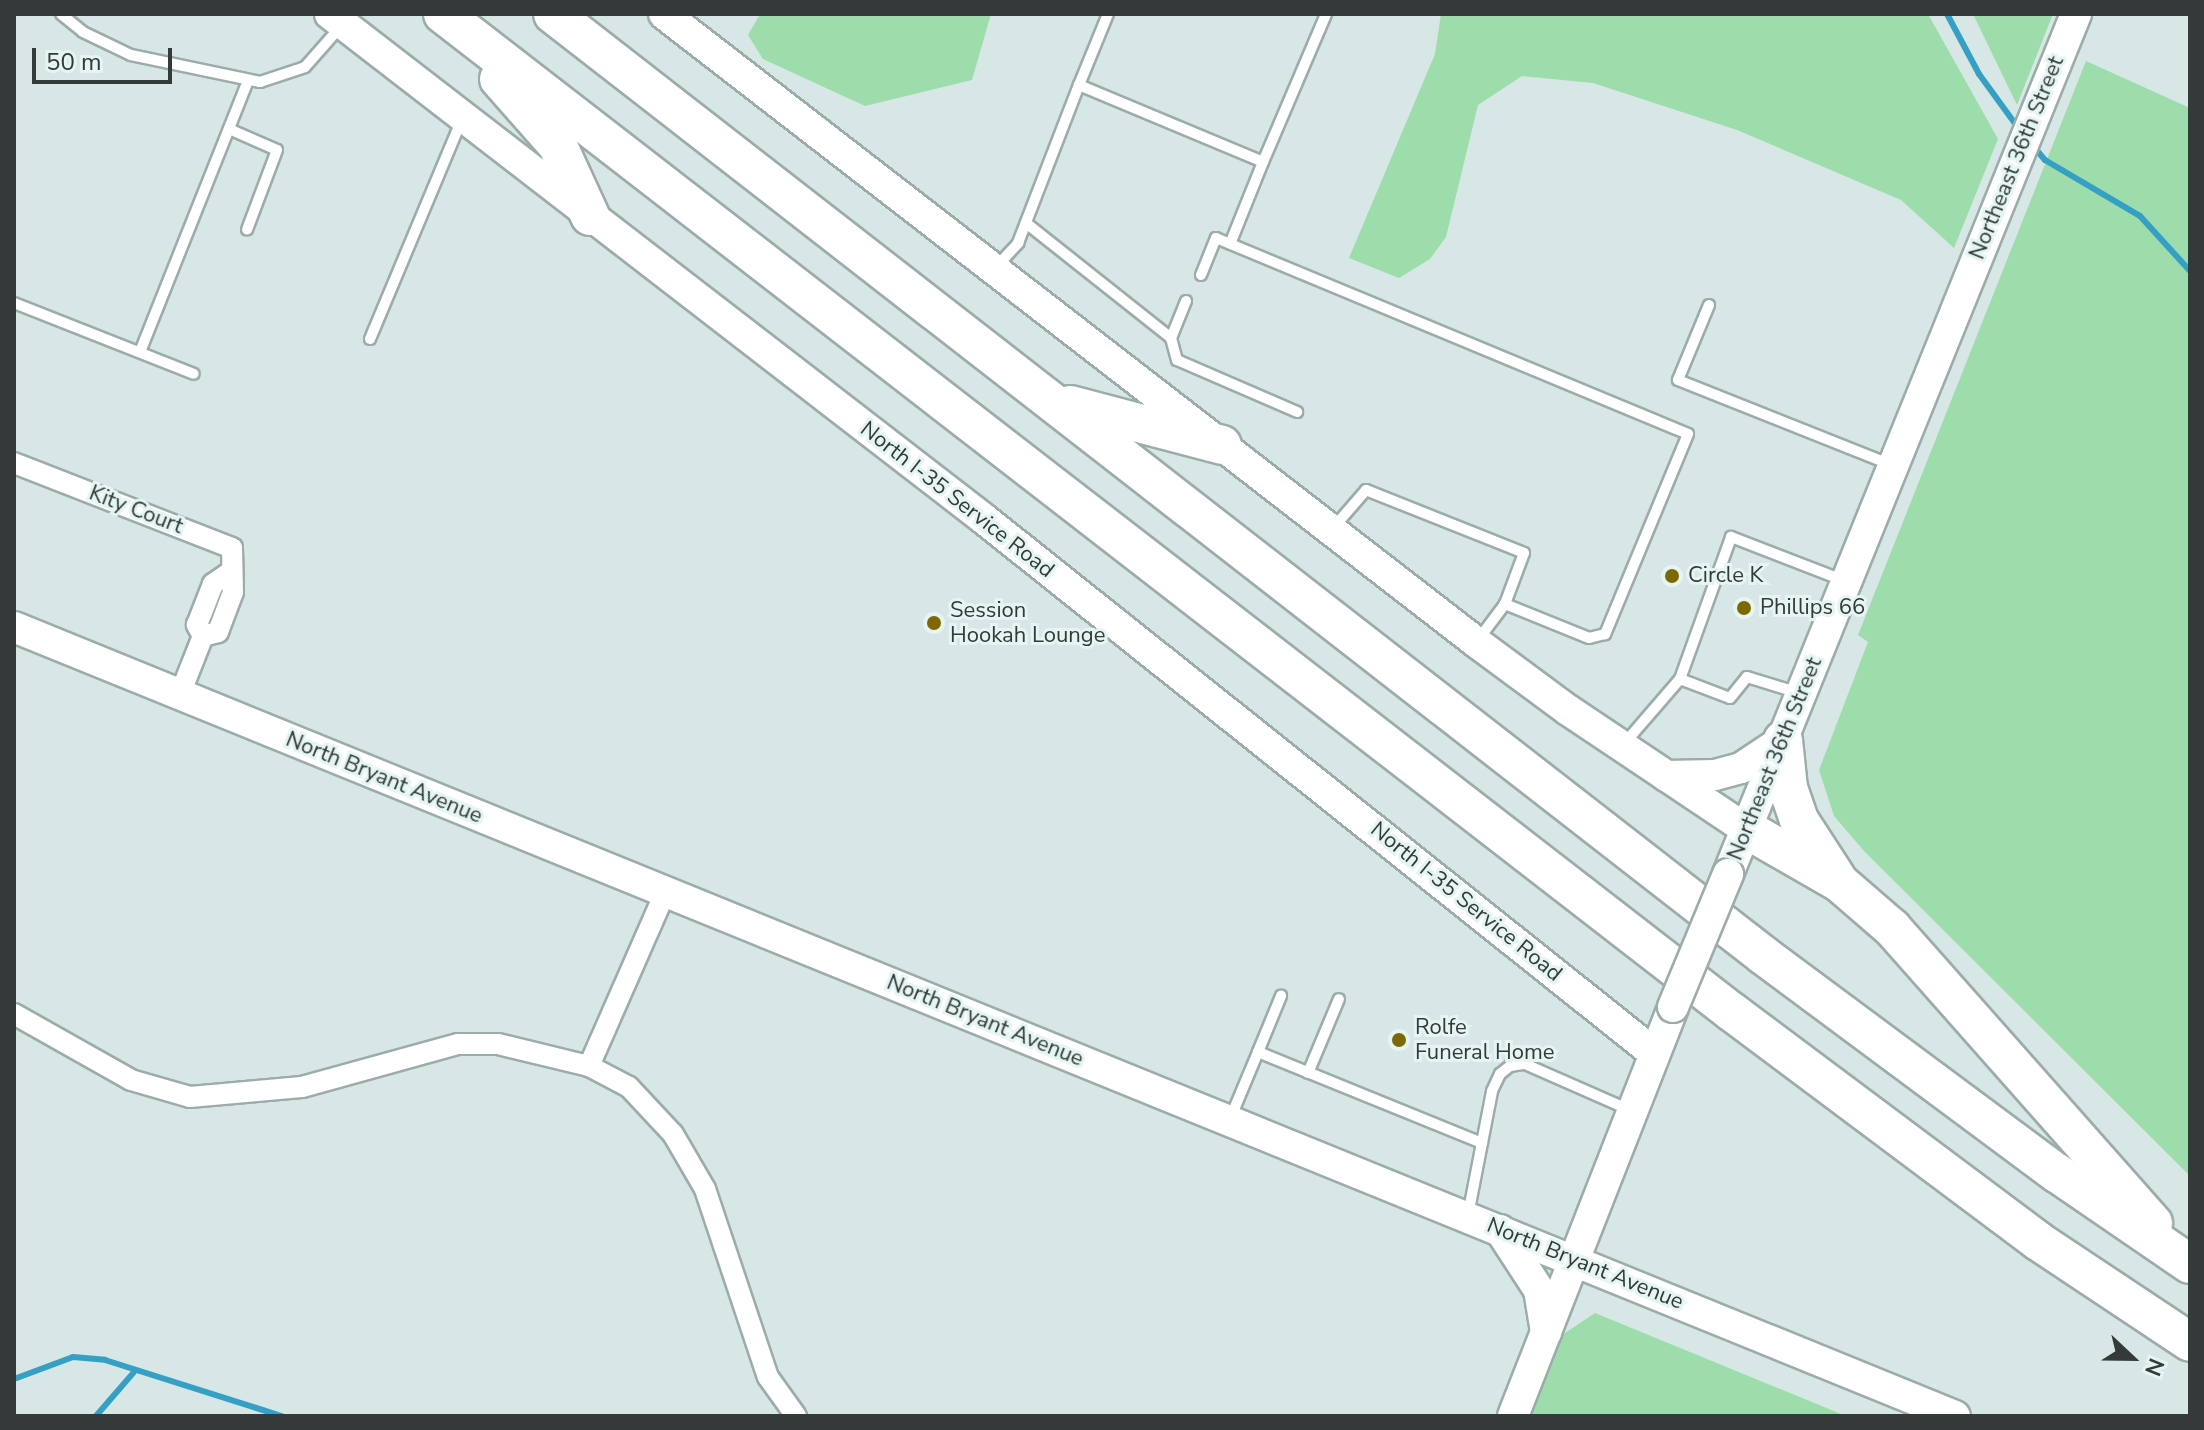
<!DOCTYPE html>
<style>
body{margin:0}
#map{position:relative;width:2204px;height:1430px;overflow:hidden;background:#d6e7e5;font-family:"Nunito Sans",sans-serif}
div>[style]{position:absolute}
.green>*{inset:0;background:#9dddac}
.stream>*{height:6px;margin:-3px;padding:0 3px;transform-origin:3px;border-radius:3px;background:#359fc4}
.roads{filter:drop-shadow(2px 0 #9cacaa) drop-shadow(-2px 0 #9cacaa) drop-shadow(0 2px #9cacaa) drop-shadow(0 -2px #9cacaa)}
.lane>*{height:10px;margin:-5px;padding:0 5px;transform-origin:5px;border-radius:5px;background:#fff}
.street>*{height:20px;margin:-10px;padding:0 10px;transform-origin:10px;border-radius:10px;background:#fff}
.secondary>*{height:30px;margin:-15px;padding:0 15px;transform-origin:15px;border-radius:15px;background:#fff}
.highway>*{height:38px;margin:-19px;padding:0 19px;transform-origin:19px;border-radius:19px;background:#fff}
.bridges{filter:drop-shadow(2px 0 #9cacaa) drop-shadow(-2px 0 #9cacaa) drop-shadow(0 2px #9cacaa) drop-shadow(0 -2px #9cacaa)}
.secondary-bridge>*{height:30px;margin:-15px;padding:0 15px;transform-origin:15px;border-radius:15px;background:#fff}
.dots>*{width:22px;height:22px;translate:-50% -50%;box-sizing:border-box;border:4px solid #e4f5f3;border-radius:50%}
span{translate:-50% -50%;white-space:nowrap;text-align:center;line-height:1.15;-webkit-text-stroke:6px #e4f5f3;paint-order:stroke}
.street-label{font-size:22px;color:#333a39}
.poi-label{font-size:22px;color:#333a39}
.left{translate:0 -50%;text-align:left}
.frame{position:absolute;inset:0;border:16px solid #333a39;pointer-events:none}
.north{position:absolute;left:2092px;top:1318px;width:80px;height:80px;-webkit-text-stroke:6px #e4f5f3;paint-order:stroke;rotate:112deg;font-size:22px;font-weight:700;line-height:32px;text-align:center;color:#333a39}
.north::after{content:'';display:block;margin:auto;width:28px;height:36px;background:#333a39;clip-path:polygon(50% 0,100% 100%,50% 72%,0 100%)}
.scale{position:absolute;left:32px;top:48px;width:140px;height:36px;box-sizing:border-box;border:4px solid #333a39;border-top:0;padding-left:10px;font-size:24px;line-height:28px;white-space:nowrap;color:#333a39;-webkit-text-stroke:6px #e4f5f3;paint-order:stroke}
</style>
<div id="map">
<div class="green">
<div style="clip-path:polygon(760px 14px,991px 14px,972px 80px,865px 106px,763px 59px,748px 35px)"></div>
<div style="clip-path:polygon(1441px 14px,1928px 14px,1998px 139px,1954px 248px,1901px 200px,1737px 130px,1593px 83px,1522px 76px,1478px 105px,1446px 237px,1430px 259px,1399px 278px,1349px 258px,1435px 54px)"></div>
<div style="clip-path:polygon(1973px 14px,2053px 14px,2017px 105px)"></div>
<div style="clip-path:polygon(2086px 61px,2190px 108px,2190px 1176px,1864px 851px,1834px 816px,1819px 770px,1868px 642px,1858px 635px)"></div>
<div style="clip-path:polygon(1595px 1313px,1846px 1416px,1531px 1416px,1562px 1335px)"></div>
</div>
<div class="stream">
<div style="left:1947px;top:14px;width:68px;rotate:61.9deg"></div>
<div style="left:1979px;top:74px;width:68px;rotate:54deg"></div>
<div style="left:2034px;top:147px;width:17px;rotate:50deg"></div>
<div style="left:2045px;top:160px;width:110px;rotate:30.5deg"></div>
<div style="left:2140px;top:216px;width:74px;rotate:47.7deg"></div>
<div style="left:14px;top:1379px;width:63px;rotate:-20.4deg"></div>
<div style="left:73px;top:1357px;width:32px;rotate:5deg"></div>
<div style="left:105px;top:1360px;width:186px;rotate:17.6deg"></div>
<div style="left:96px;top:1416px;width:58px;rotate:-49.2deg"></div>
</div>
<div class="roads">
<div class="lane">
<div style="left:61px;top:14px;width:28px;rotate:39deg"></div>
<div style="left:83px;top:32px;width:53px;rotate:25.6deg"></div>
<div style="left:131px;top:55px;width:132px;rotate:11.8deg"></div>
<div style="left:260px;top:82px;width:47px;rotate:-18.4deg"></div>
<div style="left:305px;top:67px;width:56px;rotate:-48.6deg"></div>
<div style="left:1079px;top:85px;width:77px;rotate:-67.8deg"></div>
<div style="left:229px;top:129px;width:52px;rotate:23.6deg"></div>
<div style="left:277px;top:150px;width:85px;rotate:110.6deg"></div>
<div style="left:1263px;top:162px;width:161px;rotate:-66.9deg"></div>
<div style="left:1026px;top:223px;width:185px;rotate:38.4deg"></div>
<div style="left:996px;top:267px;width:33px;rotate:-47deg"></div>
<div style="left:1018px;top:243px;width:169px;rotate:-68.9deg"></div>
<div style="left:1079px;top:85px;width:199px;rotate:22.7deg"></div>
<div style="left:1263px;top:162px;width:88px;rotate:111.9deg"></div>
<div style="left:1201px;top:275px;width:40px;rotate:-68deg"></div>
<div style="left:1216px;top:238px;width:511px;rotate:22.55deg"></div>
<div style="left:1688px;top:434px;width:217px;rotate:112.5deg"></div>
<div style="left:1605px;top:634px;width:16px;rotate:166deg"></div>
<div style="left:1589px;top:638px;width:91px;rotate:-158deg"></div>
<div style="left:1505px;top:604px;width:45px;rotate:126.9deg"></div>
<div style="left:1186px;top:301px;width:40px;rotate:112deg"></div>
<div style="left:1171px;top:338px;width:23px;rotate:75deg"></div>
<div style="left:1177px;top:360px;width:131px;rotate:23.4deg"></div>
<div style="left:14px;top:303px;width:193px;rotate:21.5deg"></div>
<div style="left:1709px;top:305px;width:81px;rotate:112.5deg"></div>
<div style="left:1678px;top:380px;width:230px;rotate:21.7deg"></div>
<div style="left:370px;top:339px;width:238px;rotate:-67.3deg"></div>
<div style="left:140px;top:352px;width:292px;rotate:-68.3deg"></div>
<div style="left:1334px;top:527px;width:49px;rotate:-49.1deg"></div>
<div style="left:1366px;top:490px;width:170px;rotate:21.7deg"></div>
<div style="left:1524px;top:553px;width:54px;rotate:110.4deg"></div>
<div style="left:1680px;top:679px;width:53px;rotate:20.8deg"></div>
<div style="left:1730px;top:698px;width:27px;rotate:-51deg"></div>
<div style="left:1747px;top:677px;width:54px;rotate:17.1deg"></div>
<div style="left:1623px;top:745px;width:87px;rotate:-49.2deg"></div>
<div style="left:1680px;top:679px;width:151px;rotate:-70.2deg"></div>
<div style="left:1731px;top:537px;width:122px;rotate:21.1deg"></div>
<div style="left:1258px;top:1052px;width:61px;rotate:-67.7deg"></div>
<div style="left:1308px;top:1073px;width:80px;rotate:-67.3deg"></div>
<div style="left:1230px;top:1119px;width:73px;rotate:-67.3deg"></div>
<div style="left:1258px;top:1052px;width:242px;rotate:22.1deg"></div>
<div style="left:1468px;top:1215px;width:126px;rotate:-79deg"></div>
<div style="left:1492px;top:1091px;width:19px;rotate:-65deg"></div>
<div style="left:1500px;top:1074px;width:13px;rotate:-39deg"></div>
<div style="left:1510px;top:1066px;width:15px;rotate:-8deg"></div>
<div style="left:1525px;top:1064px;width:115px;rotate:23.7deg"></div>
</div>
<div class="street">
<div style="left:14px;top:463px;width:234px;rotate:21.3deg"></div>
<div style="left:232px;top:548px;width:44px;rotate:88.7deg"></div>
<div style="left:233px;top:592px;width:43px;rotate:110.6deg"></div>
<div style="left:218px;top:632px;width:16px;rotate:165deg"></div>
<div style="left:203px;top:636px;width:13px;rotate:-119deg"></div>
<div style="left:197px;top:625px;width:44px;rotate:-68.7deg"></div>
<div style="left:213px;top:584px;width:19px;rotate:-35deg"></div>
<div style="left:180px;top:694px;width:62px;rotate:-68.4deg"></div>
<div style="left:14px;top:1014px;width:134px;rotate:29.4deg"></div>
<div style="left:131px;top:1080px;width:61px;rotate:16.1deg"></div>
<div style="left:190px;top:1097px;width:112px;rotate:-5.1deg"></div>
<div style="left:302px;top:1087px;width:162px;rotate:-15.4deg"></div>
<div style="left:458px;top:1044px;width:40px"></div>
<div style="left:498px;top:1044px;width:94px;rotate:13.6deg"></div>
<div style="left:589px;top:1066px;width:45px;rotate:27.7deg"></div>
<div style="left:629px;top:1087px;width:64px;rotate:46.9deg"></div>
<div style="left:673px;top:1134px;width:64px;rotate:59.8deg"></div>
<div style="left:705px;top:1189px;width:198px;rotate:71.5deg"></div>
<div style="left:768px;top:1377px;width:48px;rotate:54.3deg"></div>
<div style="left:589px;top:1066px;width:189px;rotate:-66.3deg"></div>
</div>
<div class="secondary">
<div style="left:330px;top:14px;width:826px;rotate:37.67deg"></div>
<div style="left:984px;top:519px;width:857px;rotate:38.56deg"></div>
<div style="left:664px;top:14px;width:1027px;rotate:37.72deg"></div>
<div style="left:1476px;top:642px;width:114px;rotate:36.5deg"></div>
<div style="left:1568px;top:710px;width:214px;rotate:33.8deg"></div>
<div style="left:14px;top:627px;width:2095px;rotate:22.12deg"></div>
<div style="left:1666px;top:776px;width:49px;rotate:-1.2deg"></div>
<div style="left:1715px;top:775px;width:27px;rotate:-15deg"></div>
<div style="left:1741px;top:768px;width:50px;rotate:-33.7deg"></div>
<div style="left:1728px;top:874px;width:928px;rotate:-67.97deg"></div>
<div style="left:1500px;top:1230px;width:72px;rotate:57deg"></div>
<div style="left:1539px;top:1290px;width:43px;rotate:80.5deg"></div>
<div style="left:1513px;top:1416px;width:439px;rotate:-68.6deg"></div>
</div>
<div class="highway">
<div style="left:443px;top:14px;width:1630px;rotate:37.75deg"></div>
<div style="left:1732px;top:1012px;width:382px;rotate:36.8deg"></div>
<div style="left:2038px;top:1241px;width:182px;rotate:33.6deg"></div>
<div style="left:553px;top:14px;width:1533px;rotate:37.87deg"></div>
<div style="left:1763px;top:955px;width:366px;rotate:36.6deg"></div>
<div style="left:2057px;top:1173px;width:161px;rotate:34.4deg"></div>
<div style="left:499px;top:79px;width:89px;rotate:48.6deg"></div>
<div style="left:558px;top:146px;width:77px;rotate:65.4deg"></div>
<div style="left:1070px;top:405px;width:157px;rotate:14.7deg"></div>
<div style="left:1783px;top:740px;width:48px;rotate:84.1deg"></div>
<div style="left:1788px;top:788px;width:34px;rotate:71deg"></div>
<div style="left:1799px;top:820px;width:68px;rotate:57deg"></div>
<div style="left:1746px;top:829px;width:108px;rotate:29.9deg"></div>
<div style="left:1840px;top:883px;width:69px;rotate:40.9deg"></div>
<div style="left:1892px;top:928px;width:394px;rotate:48.5deg"></div>
</div>
</div>
<div class="bridges">
<div class="secondary-bridge">
<div style="left:1673px;top:1007px;width:144px;rotate:-67.5deg"></div>
</div>
</div>
<div class="dots">
<div style="left:1672px;top:576px;background:#7d6900"></div>
<div style="left:1744px;top:608px;background:#7d6900"></div>
<div style="left:934px;top:623px;background:#7d6900"></div>
<div style="left:1399px;top:1040px;background:#7d6900"></div>
</div>
<div class="street-label">
<span style="left:2017px;top:158px;rotate:-68deg">Northeast 36th Street</span>
<span style="left:957px;top:500px;rotate:38deg">North I-35 Service Road</span>
<span style="left:136px;top:510px;rotate:21deg">Kity Court</span>
<span style="left:1775px;top:759px;rotate:-68deg">Northeast 36th Street</span>
<span style="left:384px;top:778px;rotate:22deg">North Bryant Avenue</span>
<span style="left:1466px;top:902px;rotate:39deg">North I-35 Service Road</span>
<span style="left:985px;top:1021px;rotate:22deg">North Bryant Avenue</span>
<span style="left:1585px;top:1264px;rotate:22deg">North Bryant Avenue</span>
</div>
<div class="poi-label">
<span class="left" style="left:1688px;top:576px">Circle K</span>
<span class="left" style="left:1760px;top:608px">Phillips 66</span>
<span class="left" style="left:950px;top:623px">Session<br>Hookah Lounge</span>
<span class="left" style="left:1415px;top:1040px">Rolfe<br>Funeral Home</span>
</div>
<div class="frame"></div>
<div class="north">N</div>
<div class="scale">50 m</div>
</div>
